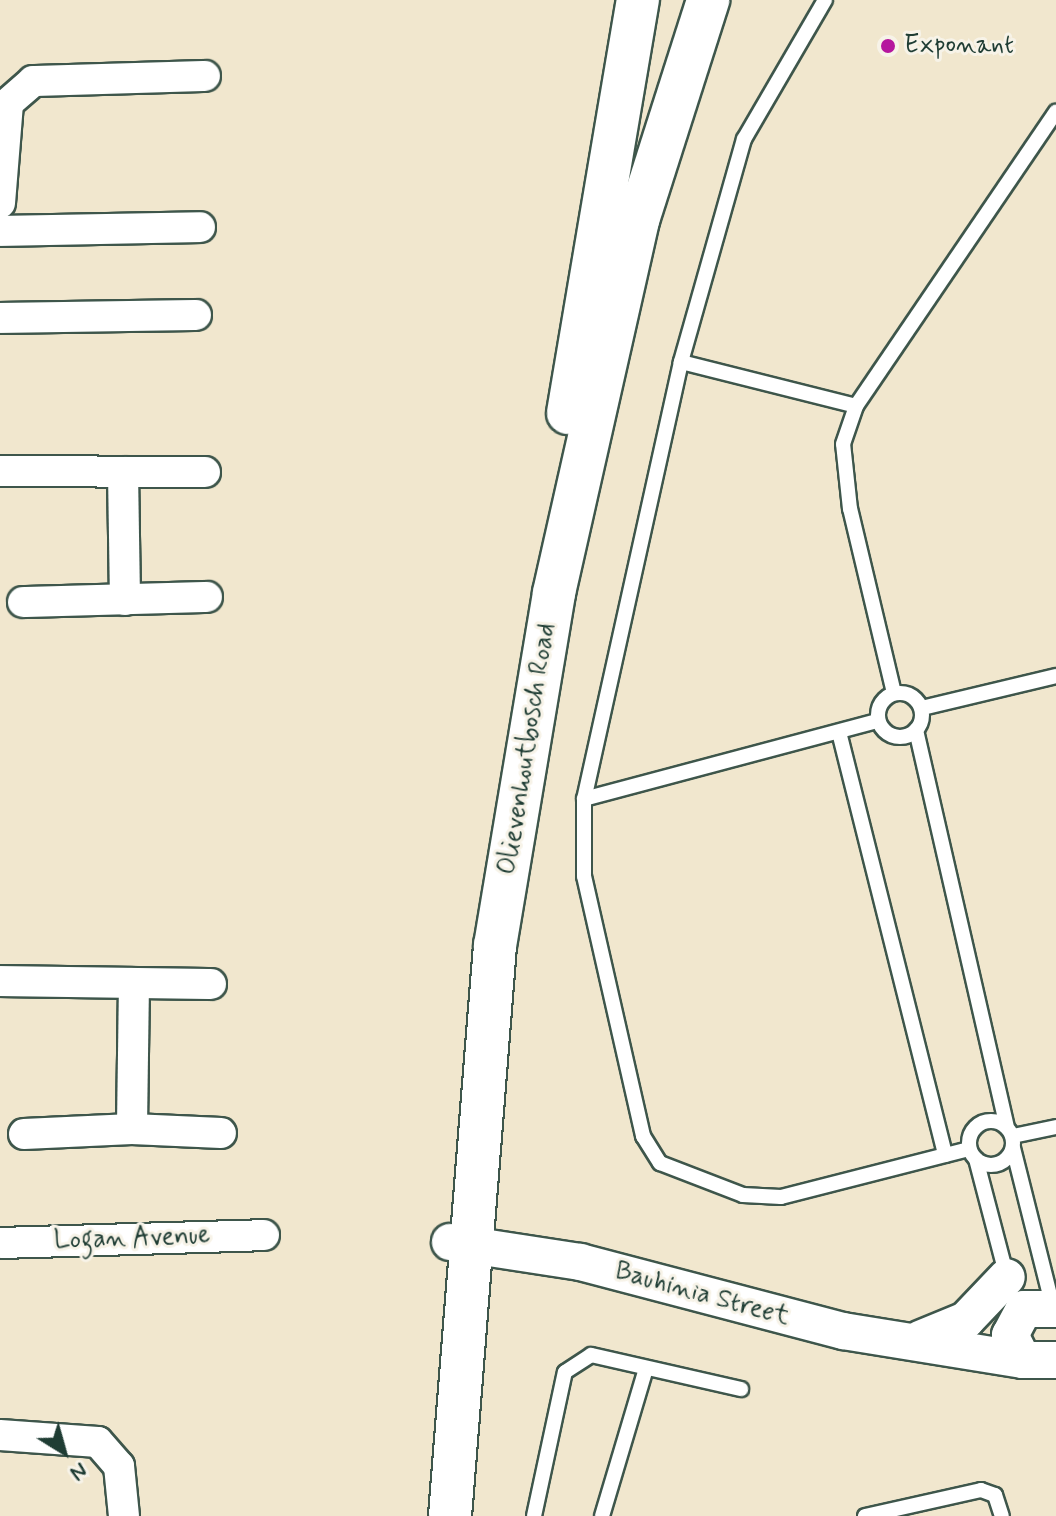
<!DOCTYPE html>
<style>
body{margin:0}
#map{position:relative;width:1056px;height:1516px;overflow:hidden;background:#f1e7ce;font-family:Mynerve,sans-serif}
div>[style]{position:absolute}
.roads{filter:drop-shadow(2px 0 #3e564b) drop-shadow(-2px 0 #3e564b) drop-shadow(0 2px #3e564b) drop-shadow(0 -2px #3e564b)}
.service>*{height:14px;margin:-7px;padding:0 7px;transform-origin:7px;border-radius:7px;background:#fff}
.service>.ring{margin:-7px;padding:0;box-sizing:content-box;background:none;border:14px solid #fff;border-radius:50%}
.minor>*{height:30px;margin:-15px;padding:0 15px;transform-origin:15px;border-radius:15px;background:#fff}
.tertiary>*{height:36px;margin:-18px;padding:0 18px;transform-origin:18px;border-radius:18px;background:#fff}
.secondary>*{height:42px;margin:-21px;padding:0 21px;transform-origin:21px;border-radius:21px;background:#fff}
.dots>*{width:22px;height:22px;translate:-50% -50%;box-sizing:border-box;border:4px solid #f7f3e8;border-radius:50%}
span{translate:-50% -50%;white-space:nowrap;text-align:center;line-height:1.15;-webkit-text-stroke:6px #f7f3e8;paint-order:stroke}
.poi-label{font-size:26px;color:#1f3d34}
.left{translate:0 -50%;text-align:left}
.street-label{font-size:26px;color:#1f3d34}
.north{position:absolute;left:24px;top:1412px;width:80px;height:80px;-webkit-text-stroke:6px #f7f3e8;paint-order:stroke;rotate:143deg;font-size:22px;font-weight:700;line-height:32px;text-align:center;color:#1f3d34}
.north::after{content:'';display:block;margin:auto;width:28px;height:36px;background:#1f3d34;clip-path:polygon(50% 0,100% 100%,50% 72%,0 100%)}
</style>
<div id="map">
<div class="roads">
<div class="service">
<div style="left:825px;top:0;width:161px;rotate:120.2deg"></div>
<div style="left:744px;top:139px;width:232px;rotate:105.8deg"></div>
<div style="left:681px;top:362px;width:448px;rotate:102.5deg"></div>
<div style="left:584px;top:799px;width:77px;rotate:90deg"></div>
<div style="left:584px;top:876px;width:267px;rotate:77.2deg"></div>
<div style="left:643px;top:1136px;width:32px;rotate:58deg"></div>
<div style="left:660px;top:1163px;width:89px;rotate:21.1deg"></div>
<div style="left:743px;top:1195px;width:38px;rotate:3deg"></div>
<div style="left:781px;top:1197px;width:194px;rotate:-14.3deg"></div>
<div style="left:681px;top:362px;width:180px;rotate:14.1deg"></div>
<div class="ring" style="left:878px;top:693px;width:30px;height:30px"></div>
<div style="left:894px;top:693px;width:189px;rotate:-103.4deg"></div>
<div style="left:850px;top:509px;width:65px;rotate:-96.1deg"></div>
<div style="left:843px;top:444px;width:40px;rotate:-71.1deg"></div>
<div style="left:856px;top:406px;width:356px;rotate:-55.8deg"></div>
<div style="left:922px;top:708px;width:138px;rotate:-13.4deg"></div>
<div style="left:916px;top:730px;width:406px;rotate:77.1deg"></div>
<div style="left:839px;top:732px;width:436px;rotate:75.9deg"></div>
<div style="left:584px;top:799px;width:304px;rotate:-14.9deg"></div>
<div class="ring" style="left:969px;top:1121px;width:30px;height:30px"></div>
<div style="left:1013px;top:1136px;width:44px;rotate:-11.8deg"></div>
<div style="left:1013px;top:1148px;width:164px;rotate:75.9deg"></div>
<div style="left:976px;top:1159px;width:122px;rotate:75.3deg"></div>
<div style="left:534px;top:1516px;width:147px;rotate:-77.9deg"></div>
<div style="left:565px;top:1372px;width:31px;rotate:-33deg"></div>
<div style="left:591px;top:1355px;width:154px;rotate:12.8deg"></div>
<div style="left:602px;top:1516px;width:154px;rotate:-73.4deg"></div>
<div style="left:865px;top:1516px;width:119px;rotate:-12.6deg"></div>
<div style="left:981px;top:1490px;width:15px;rotate:20deg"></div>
<div style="left:995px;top:1495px;width:22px;rotate:72deg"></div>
</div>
<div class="minor">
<div style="left:0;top:203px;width:100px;rotate:-85.4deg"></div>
<div style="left:8px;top:103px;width:33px;rotate:-41deg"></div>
<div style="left:33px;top:81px;width:172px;rotate:-1.7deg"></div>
<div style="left:0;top:231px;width:200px;rotate:-1.1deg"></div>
<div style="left:0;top:318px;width:196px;rotate:-0.9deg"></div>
<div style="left:0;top:471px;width:205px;rotate:0.3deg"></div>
<div style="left:123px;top:472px;width:128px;rotate:89.1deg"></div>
<div style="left:23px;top:602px;width:184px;rotate:-1.6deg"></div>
<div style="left:0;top:981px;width:211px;rotate:0.8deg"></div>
<div style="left:134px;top:983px;width:146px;rotate:90.8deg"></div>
<div style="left:132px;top:1129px;width:89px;rotate:2.6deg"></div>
<div style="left:24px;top:1134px;width:108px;rotate:-2.7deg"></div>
<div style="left:0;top:1243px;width:264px;rotate:-1.7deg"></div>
<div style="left:0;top:1435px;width:98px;rotate:4.1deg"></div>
<div style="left:98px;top:1442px;width:32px;rotate:49deg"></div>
<div style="left:119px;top:1466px;width:50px;rotate:84.3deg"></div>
</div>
<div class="tertiary">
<div style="left:450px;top:1242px;width:132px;rotate:8.7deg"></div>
<div style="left:580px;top:1262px;width:272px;rotate:14.7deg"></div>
<div style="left:843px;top:1331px;width:182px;rotate:9.2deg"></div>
<div style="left:1056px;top:1309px;width:32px;rotate:180deg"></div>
<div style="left:1024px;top:1309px;width:30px;rotate:118deg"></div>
<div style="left:1010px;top:1335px;width:28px;rotate:63deg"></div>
<div style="left:1023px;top:1360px;width:33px"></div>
<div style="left:920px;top:1339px;width:50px;rotate:-22.4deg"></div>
<div style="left:966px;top:1320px;width:59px;rotate:-46.4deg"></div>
</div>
<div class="secondary">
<div style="left:568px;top:413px;width:419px;rotate:-80.4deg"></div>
<div style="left:450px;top:1516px;width:572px;rotate:-85.49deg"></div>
<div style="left:495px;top:946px;width:358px;rotate:-80.5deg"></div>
<div style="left:554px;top:593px;width:382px;rotate:-77.3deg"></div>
<div style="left:638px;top:220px;width:231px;rotate:-72.3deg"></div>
</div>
</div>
<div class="dots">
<div style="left:888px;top:46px;background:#b5179e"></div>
</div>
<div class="poi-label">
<span class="left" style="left:904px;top:46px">Exponant</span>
</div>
<div class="street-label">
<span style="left:528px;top:749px;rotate:-81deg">Olievenhoutbosch Road</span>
<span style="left:132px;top:1239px;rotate:-2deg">Logan Avenue</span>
<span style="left:702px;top:1295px;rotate:15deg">Bauhinia Street</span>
</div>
<div class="north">N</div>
</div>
